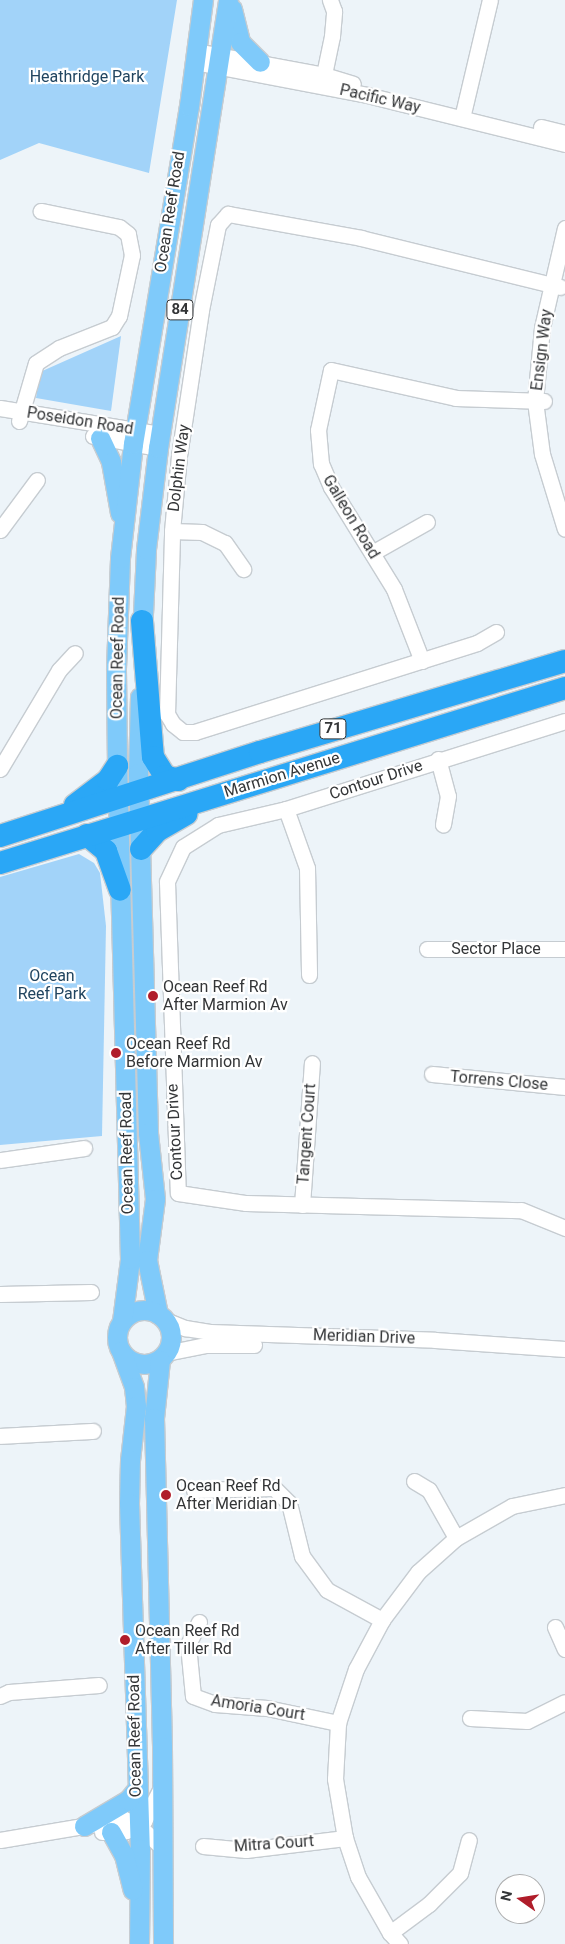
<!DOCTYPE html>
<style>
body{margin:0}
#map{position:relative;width:565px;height:1944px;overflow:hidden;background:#edf4f9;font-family:Roboto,sans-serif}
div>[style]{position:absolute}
.green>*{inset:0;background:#a2d3f9}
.roads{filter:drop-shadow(1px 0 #c6ccd1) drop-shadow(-1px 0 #c6ccd1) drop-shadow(0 1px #c6ccd1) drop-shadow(0 -1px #c6ccd1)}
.minor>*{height:15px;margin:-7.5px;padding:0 7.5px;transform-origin:7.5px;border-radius:7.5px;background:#fff}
.major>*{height:19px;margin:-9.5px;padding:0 9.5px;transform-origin:9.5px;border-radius:9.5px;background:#7fcafa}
.major>.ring{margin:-9.5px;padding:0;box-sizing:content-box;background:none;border:19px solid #7fcafa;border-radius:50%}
.highway>*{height:22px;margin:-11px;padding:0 11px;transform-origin:11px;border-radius:11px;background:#2aa7f6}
.dots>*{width:14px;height:14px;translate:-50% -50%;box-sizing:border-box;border:2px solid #fff;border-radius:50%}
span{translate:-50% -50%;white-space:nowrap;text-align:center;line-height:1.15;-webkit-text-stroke:4.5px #fff;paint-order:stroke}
.shield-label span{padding:1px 4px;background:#fff;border:1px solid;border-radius:4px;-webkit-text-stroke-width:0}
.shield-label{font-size:15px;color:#333537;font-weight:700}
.park-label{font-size:16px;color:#214560}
.street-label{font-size:16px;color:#333537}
.poi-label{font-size:16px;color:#333537}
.left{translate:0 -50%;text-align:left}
.north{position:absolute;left:495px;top:1874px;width:50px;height:50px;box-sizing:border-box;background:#fff;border:1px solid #adaeaf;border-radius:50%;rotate:283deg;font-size:14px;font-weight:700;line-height:20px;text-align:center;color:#333537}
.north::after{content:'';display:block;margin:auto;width:18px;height:22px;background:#b01d2a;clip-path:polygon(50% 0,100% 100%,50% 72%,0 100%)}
</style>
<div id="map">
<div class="green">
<div style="clip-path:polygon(0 0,177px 0,149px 173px,39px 143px,0 160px)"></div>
<div style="clip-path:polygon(121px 336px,111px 411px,36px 398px,40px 372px)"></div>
<div style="clip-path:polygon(79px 854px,94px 863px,100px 873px,106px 926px,102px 1136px,0 1145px,0 877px)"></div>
</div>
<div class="roads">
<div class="minor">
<div style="left:196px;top:51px;width:130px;rotate:10.6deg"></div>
<div style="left:324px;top:75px;width:30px;rotate:17deg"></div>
<div style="left:194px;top:62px;width:176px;rotate:10.8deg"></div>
<div style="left:367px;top:95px;width:204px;rotate:13.9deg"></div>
<div style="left:322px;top:84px;width:49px;rotate:-78.2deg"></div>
<div style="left:332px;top:36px;width:25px;rotate:-85deg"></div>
<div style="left:334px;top:11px;width:12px;rotate:-110deg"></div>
<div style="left:462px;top:118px;width:121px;rotate:-76.7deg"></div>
<div style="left:541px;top:127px;width:25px;rotate:14deg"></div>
<div style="left:565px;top:228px;width:103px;rotate:103deg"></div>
<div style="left:542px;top:328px;width:73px;rotate:95.5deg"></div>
<div style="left:535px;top:401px;width:53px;rotate:82.5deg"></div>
<div style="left:542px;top:454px;width:78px;rotate:73deg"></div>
<div style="left:0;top:408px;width:162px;rotate:9.2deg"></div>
<div style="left:19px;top:421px;width:60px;rotate:-73.7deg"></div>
<div style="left:36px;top:363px;width:27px;rotate:-33deg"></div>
<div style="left:59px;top:348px;width:57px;rotate:-21.6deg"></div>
<div style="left:112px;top:327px;width:13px;rotate:-58deg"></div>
<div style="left:119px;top:316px;width:62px;rotate:-78deg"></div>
<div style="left:132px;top:255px;width:21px;rotate:-101deg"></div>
<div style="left:128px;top:234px;width:11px;rotate:-142deg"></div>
<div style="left:119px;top:227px;width:80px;rotate:-168.4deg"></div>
<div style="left:93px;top:436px;width:66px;rotate:10.5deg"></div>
<div style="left:0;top:530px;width:62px;rotate:-53.5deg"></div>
<div style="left:172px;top:531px;width:30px;rotate:2deg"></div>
<div style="left:202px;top:532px;width:25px;rotate:26deg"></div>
<div style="left:225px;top:543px;width:32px;rotate:55deg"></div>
<div style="left:372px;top:553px;width:63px;rotate:-29.4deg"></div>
<div style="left:496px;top:632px;width:22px;rotate:150deg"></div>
<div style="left:477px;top:643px;width:296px;rotate:162.5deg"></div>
<div style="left:195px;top:732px;width:12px;rotate:180deg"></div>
<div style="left:183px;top:732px;width:13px;rotate:-141deg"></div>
<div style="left:173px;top:724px;width:12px;rotate:-121deg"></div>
<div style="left:167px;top:714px;width:183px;rotate:-88.4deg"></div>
<div style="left:172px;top:531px;width:75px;rotate:-84.7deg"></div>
<div style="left:179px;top:456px;width:148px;rotate:-81.4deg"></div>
<div style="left:201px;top:310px;width:87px;rotate:-78.7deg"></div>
<div style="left:218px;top:225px;width:15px;rotate:-48deg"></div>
<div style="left:228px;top:214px;width:135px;rotate:10.2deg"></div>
<div style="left:361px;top:238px;width:205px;rotate:13.8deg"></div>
<div style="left:422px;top:661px;width:77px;rotate:-111.3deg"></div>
<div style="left:394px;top:589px;width:120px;rotate:-121.7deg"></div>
<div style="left:331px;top:487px;width:25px;rotate:-113deg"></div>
<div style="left:321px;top:464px;width:34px;rotate:-95deg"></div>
<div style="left:318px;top:430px;width:61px;rotate:-77.8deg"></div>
<div style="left:331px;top:370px;width:128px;rotate:12.6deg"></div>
<div style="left:456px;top:398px;width:88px;rotate:2deg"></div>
<div style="left:565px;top:721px;width:293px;rotate:162.5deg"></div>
<div style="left:286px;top:809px;width:70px;rotate:166.8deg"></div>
<div style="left:218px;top:825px;width:41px;rotate:147.8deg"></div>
<div style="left:183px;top:847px;width:38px;rotate:115deg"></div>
<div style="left:167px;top:882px;width:311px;rotate:88deg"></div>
<div style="left:178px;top:1193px;width:69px;rotate:8.4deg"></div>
<div style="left:246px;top:1203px;width:275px;rotate:1.5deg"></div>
<div style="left:521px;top:1210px;width:48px;rotate:22.2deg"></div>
<div style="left:438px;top:759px;width:38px;rotate:75deg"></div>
<div style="left:448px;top:796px;width:29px;rotate:100deg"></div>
<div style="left:0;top:769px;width:115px;rotate:-59.2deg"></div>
<div style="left:59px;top:670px;width:23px;rotate:-47deg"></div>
<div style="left:286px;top:809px;width:63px;rotate:70.4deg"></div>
<div style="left:307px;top:868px;width:107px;rotate:88.9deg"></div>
<div style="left:427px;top:949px;width:138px"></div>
<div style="left:432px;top:1074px;width:134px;rotate:5.6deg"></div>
<div style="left:0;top:1160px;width:85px;rotate:-8.1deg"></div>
<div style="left:302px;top:1205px;width:142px;rotate:-86deg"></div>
<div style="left:0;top:1294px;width:91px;rotate:-1.3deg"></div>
<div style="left:165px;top:1320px;width:22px;rotate:22deg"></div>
<div style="left:185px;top:1328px;width:25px;rotate:9deg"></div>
<div style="left:210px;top:1332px;width:225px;rotate:2deg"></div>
<div style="left:435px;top:1340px;width:130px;rotate:4deg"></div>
<div style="left:166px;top:1353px;width:41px;rotate:-11.3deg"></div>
<div style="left:206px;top:1345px;width:48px"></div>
<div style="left:0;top:1436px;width:93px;rotate:-3.1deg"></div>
<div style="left:414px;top:1481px;width:17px;rotate:31deg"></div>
<div style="left:429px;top:1490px;width:55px;rotate:60.6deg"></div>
<div style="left:194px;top:1490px;width:80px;rotate:-1.4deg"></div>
<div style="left:274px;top:1488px;width:21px;rotate:45deg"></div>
<div style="left:289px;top:1503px;width:55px;rotate:76.2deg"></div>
<div style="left:302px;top:1556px;width:42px;rotate:53.7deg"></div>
<div style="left:327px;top:1590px;width:63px;rotate:28.6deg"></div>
<div style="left:199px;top:1622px;width:25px;rotate:116deg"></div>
<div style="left:188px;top:1645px;width:51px;rotate:84.4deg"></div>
<div style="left:193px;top:1696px;width:23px;rotate:20deg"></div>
<div style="left:215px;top:1704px;width:52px;rotate:4.4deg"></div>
<div style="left:267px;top:1708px;width:73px;rotate:11.9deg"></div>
<div style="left:555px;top:1627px;width:24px;rotate:66deg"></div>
<div style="left:0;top:1696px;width:10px;rotate:-24deg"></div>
<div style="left:9px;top:1692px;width:90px;rotate:-4.4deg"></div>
<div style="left:470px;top:1718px;width:57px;rotate:3deg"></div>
<div style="left:527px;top:1721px;width:42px;rotate:-26.6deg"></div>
<div style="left:102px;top:1832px;width:24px;rotate:-2deg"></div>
<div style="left:126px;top:1831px;width:21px;rotate:-29deg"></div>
<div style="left:144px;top:1821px;width:37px;rotate:-63deg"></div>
<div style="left:0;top:1840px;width:126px;rotate:-9.6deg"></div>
<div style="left:124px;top:1819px;width:15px;rotate:23deg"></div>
<div style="left:138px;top:1825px;width:34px;rotate:43deg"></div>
<div style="left:203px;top:1846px;width:43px;rotate:5.3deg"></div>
<div style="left:246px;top:1850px;width:100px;rotate:-6.9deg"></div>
<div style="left:390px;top:1933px;width:49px;rotate:-36.6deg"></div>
<div style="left:429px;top:1904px;width:44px;rotate:-45deg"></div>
<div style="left:460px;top:1873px;width:34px;rotate:-75deg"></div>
<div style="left:400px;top:1944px;width:15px;rotate:-132deg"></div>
<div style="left:390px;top:1933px;width:64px;rotate:-119.7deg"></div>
<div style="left:358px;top:1877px;width:41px;rotate:-108.4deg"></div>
<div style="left:345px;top:1838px;width:60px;rotate:-99.6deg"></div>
<div style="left:335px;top:1779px;width:56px;rotate:-86.9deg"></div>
<div style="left:338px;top:1723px;width:57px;rotate:-71.6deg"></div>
<div style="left:356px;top:1669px;width:55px;rotate:-62deg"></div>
<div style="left:382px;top:1620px;width:60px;rotate:-53.1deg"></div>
<div style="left:418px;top:1572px;width:51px;rotate:-41.8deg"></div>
<div style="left:456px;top:1538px;width:64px;rotate:-29.7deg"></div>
<div style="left:512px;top:1506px;width:54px;rotate:-11.7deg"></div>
</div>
<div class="major">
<div style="left:232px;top:9px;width:34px;rotate:76deg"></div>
<div style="left:240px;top:42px;width:28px;rotate:45deg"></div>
<div style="left:100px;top:438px;width:26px;rotate:65deg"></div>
<div style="left:111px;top:462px;width:52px;rotate:80deg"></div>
<div style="left:142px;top:635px;width:86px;rotate:-87.3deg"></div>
<div style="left:146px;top:549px;width:102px;rotate:-83.2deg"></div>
<div style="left:158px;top:448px;width:453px;rotate:-81.1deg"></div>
<div style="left:140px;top:697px;width:76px;rotate:91.5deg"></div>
<div style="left:138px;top:773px;width:360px;rotate:88.4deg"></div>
<div style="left:148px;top:1133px;width:66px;rotate:83.9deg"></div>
<div style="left:155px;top:1199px;width:62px;rotate:97.5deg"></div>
<div style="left:147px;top:1260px;width:55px;rotate:78.5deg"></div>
<div class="ring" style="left:117px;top:1310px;width:35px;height:35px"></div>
<div style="left:122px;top:1321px;width:63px;rotate:-82.6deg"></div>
<div style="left:130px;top:1259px;width:493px;rotate:-91.5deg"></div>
<div style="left:117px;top:766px;width:98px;rotate:-90.6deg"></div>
<div style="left:116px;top:668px;width:110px;rotate:-87.9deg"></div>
<div style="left:120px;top:558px;width:115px;rotate:-83.5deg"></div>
<div style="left:133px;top:444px;width:343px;rotate:-80.6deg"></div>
<div style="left:189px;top:106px;width:107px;rotate:-82.5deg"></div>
<div style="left:121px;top:1351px;width:38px;rotate:70deg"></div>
<div style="left:134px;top:1387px;width:19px;rotate:84deg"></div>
<div style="left:136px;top:1406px;width:54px;rotate:96.3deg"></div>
<div style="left:130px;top:1460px;width:43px;rotate:91.3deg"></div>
<div style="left:129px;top:1503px;width:346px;rotate:88.2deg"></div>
<div style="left:140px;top:1849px;width:95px;rotate:90.6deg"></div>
<div style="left:160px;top:1360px;width:58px;rotate:95.9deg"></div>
<div style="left:154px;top:1418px;width:329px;rotate:88.6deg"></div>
<div style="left:162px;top:1747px;width:197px;rotate:89.7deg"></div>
<div style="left:84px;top:1826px;width:51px;rotate:-30.6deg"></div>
<div style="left:128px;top:1800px;width:13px;rotate:-51deg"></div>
<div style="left:111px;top:1832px;width:26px;rotate:61deg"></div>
<div style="left:124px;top:1855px;width:36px;rotate:76deg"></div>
</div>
<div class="highway">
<div style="left:142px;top:621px;width:136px;rotate:85.4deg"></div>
<div style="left:153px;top:757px;width:22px;rotate:58deg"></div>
<div style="left:165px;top:776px;width:14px;rotate:17deg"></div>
<div style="left:75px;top:805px;width:41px;rotate:-37.1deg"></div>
<div style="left:108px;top:780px;width:17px;rotate:-57deg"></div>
<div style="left:87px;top:835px;width:25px;rotate:40deg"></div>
<div style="left:106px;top:851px;width:41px;rotate:70.3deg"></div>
<div style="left:0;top:836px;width:273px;rotate:-17.9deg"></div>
<div style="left:260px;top:752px;width:318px;rotate:-16.6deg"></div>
<div style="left:141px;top:849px;width:24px;rotate:-48deg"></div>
<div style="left:157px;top:831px;width:34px;rotate:-30deg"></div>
<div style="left:0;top:863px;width:591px;rotate:-17.21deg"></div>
</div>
</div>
<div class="dots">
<div style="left:153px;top:996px;background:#b01d2a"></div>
<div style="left:116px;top:1053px;background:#b01d2a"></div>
<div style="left:166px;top:1495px;background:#b01d2a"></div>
<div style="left:125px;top:1640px;background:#b01d2a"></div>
</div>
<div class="shield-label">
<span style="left:180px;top:310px">84</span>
<span style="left:333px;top:729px">71</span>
</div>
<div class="park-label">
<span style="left:87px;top:77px">Heathridge Park</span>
<span style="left:52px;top:985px">Ocean<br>Reef Park</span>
</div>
<div class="street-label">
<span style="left:380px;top:99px;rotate:13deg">Pacific Way</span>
<span style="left:170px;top:212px;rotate:-81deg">Ocean Reef Road</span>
<span style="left:542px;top:350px;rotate:-83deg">Ensign Way</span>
<span style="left:80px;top:421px;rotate:9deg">Poseidon Road</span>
<span style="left:179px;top:468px;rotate:-83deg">Dolphin Way</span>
<span style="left:351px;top:517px;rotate:59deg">Galleon Road</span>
<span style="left:118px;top:658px;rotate:-89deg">Ocean Reef Road</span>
<span style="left:282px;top:775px;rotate:-17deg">Marmion Avenue</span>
<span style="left:376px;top:780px;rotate:-18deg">Contour Drive</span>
<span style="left:496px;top:949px">Sector Place</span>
<span style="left:499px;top:1081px;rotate:5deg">Torrens Close</span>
<span style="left:175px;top:1132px;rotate:-93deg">Contour Drive</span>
<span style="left:307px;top:1134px;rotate:-86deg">Tangent Court</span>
<span style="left:127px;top:1153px;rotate:-91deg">Ocean Reef Road</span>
<span style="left:364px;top:1337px;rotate:2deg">Meridian Drive</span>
<span style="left:258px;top:1708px;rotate:9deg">Amoria Court</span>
<span style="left:135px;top:1736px;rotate:-91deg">Ocean Reef Road</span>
<span style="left:274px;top:1844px;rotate:-4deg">Mitra Court</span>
</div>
<div class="poi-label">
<span class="left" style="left:163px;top:996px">Ocean Reef Rd<br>After Marmion Av</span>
<span class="left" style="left:126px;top:1053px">Ocean Reef Rd<br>Before Marmion Av</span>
<span class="left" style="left:176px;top:1495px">Ocean Reef Rd<br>After Meridian Dr</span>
<span class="left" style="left:135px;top:1640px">Ocean Reef Rd<br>After Tiller Rd</span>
</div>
<div class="north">N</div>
</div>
